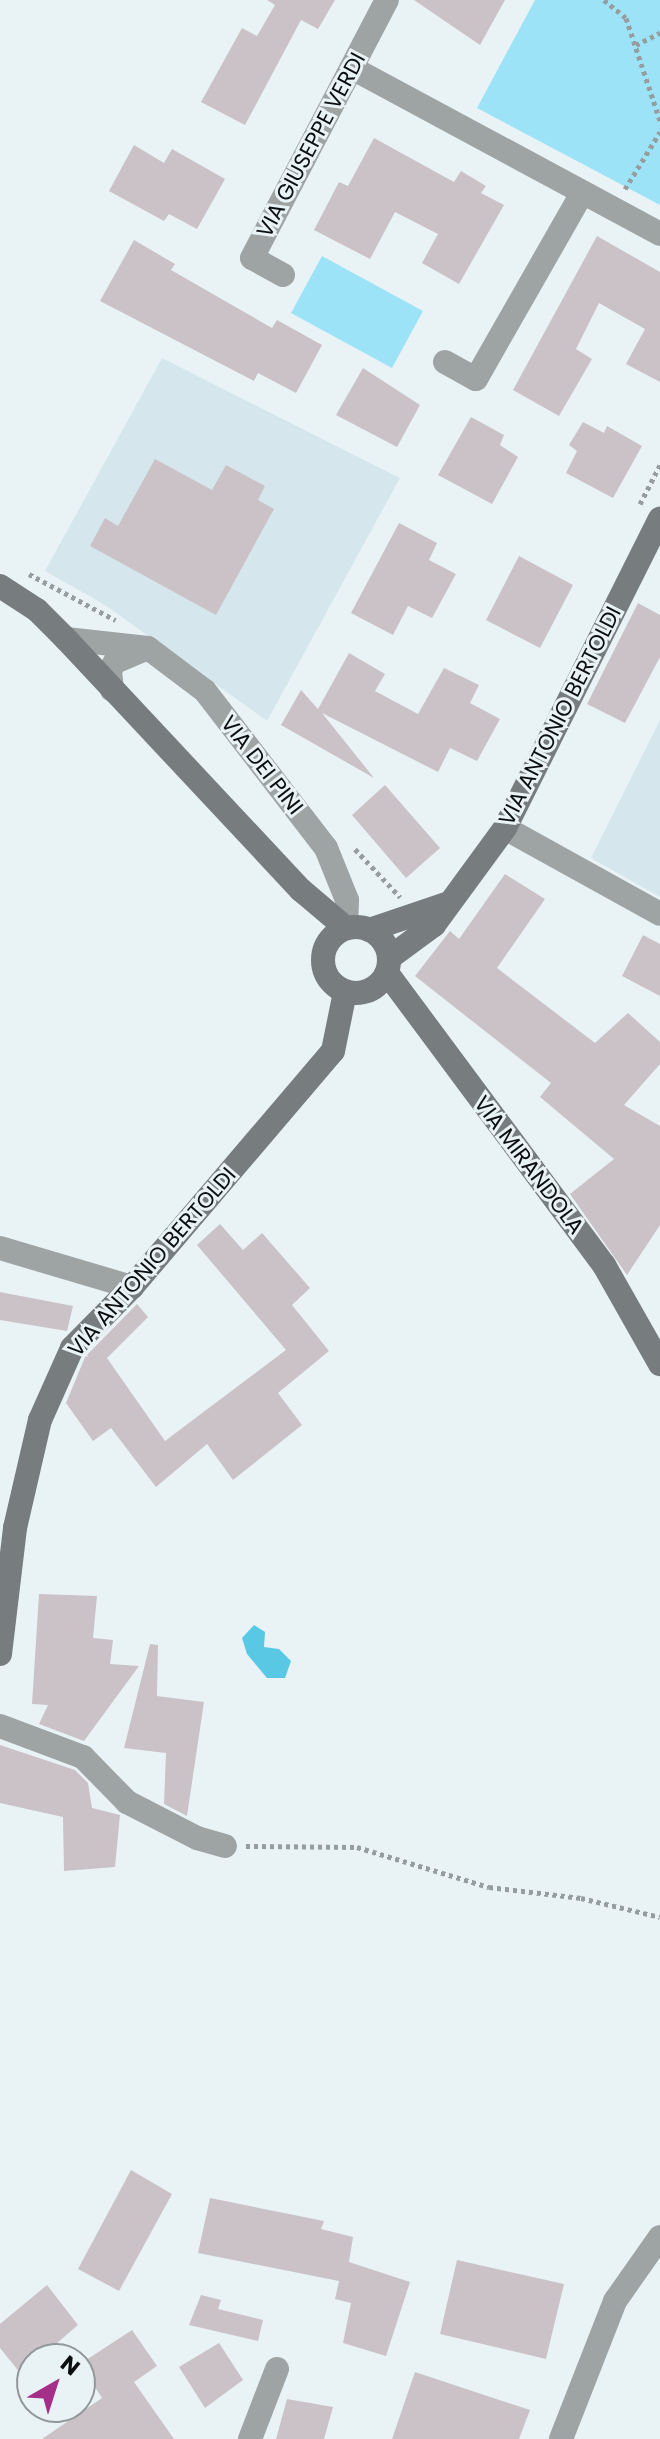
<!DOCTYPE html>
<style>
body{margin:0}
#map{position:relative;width:660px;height:2439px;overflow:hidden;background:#e9f3f6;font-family:Poppins,sans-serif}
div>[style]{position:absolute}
.built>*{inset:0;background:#d5e7ec}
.green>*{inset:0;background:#9ce3f7}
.water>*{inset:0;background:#59c8e5}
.building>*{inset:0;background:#cac2c7}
.path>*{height:5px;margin-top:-2.5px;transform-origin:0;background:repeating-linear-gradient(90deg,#969d9f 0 4px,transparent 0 8px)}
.street>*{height:24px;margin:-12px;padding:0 12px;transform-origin:12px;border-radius:12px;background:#9ea3a4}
.secondary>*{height:24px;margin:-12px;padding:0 12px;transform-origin:12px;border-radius:12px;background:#777d7f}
.secondary>.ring{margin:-12px;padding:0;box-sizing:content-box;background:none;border:24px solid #777d7f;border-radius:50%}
span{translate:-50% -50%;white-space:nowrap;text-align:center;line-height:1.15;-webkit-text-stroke:6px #e9f3f6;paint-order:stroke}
.street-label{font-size:22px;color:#0c0f10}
.north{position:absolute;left:16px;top:2343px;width:80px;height:80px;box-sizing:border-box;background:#e9f3f6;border:2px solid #91989a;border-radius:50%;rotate:39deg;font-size:22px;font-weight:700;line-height:32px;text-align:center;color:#0c0f10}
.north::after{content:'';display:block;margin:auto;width:28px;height:36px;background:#a42f89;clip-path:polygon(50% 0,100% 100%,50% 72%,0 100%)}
</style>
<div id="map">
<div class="built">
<div style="clip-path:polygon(162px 358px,400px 478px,267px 721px,105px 605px,45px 571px)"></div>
<div style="clip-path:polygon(660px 720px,660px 897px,591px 858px)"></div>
</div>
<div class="green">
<div style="clip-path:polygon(535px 0,660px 0,660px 205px,477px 108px)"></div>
<div style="clip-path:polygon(322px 256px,423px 311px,392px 368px,291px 313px)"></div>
</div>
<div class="water">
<div style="clip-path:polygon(254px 1625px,265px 1632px,264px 1647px,279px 1649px,291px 1661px,285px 1678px,267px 1678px,247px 1654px,242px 1638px)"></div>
</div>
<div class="building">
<div style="clip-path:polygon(267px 0,335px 0,318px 29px,301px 20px,245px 125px,201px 102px,242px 28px,257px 36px,275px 5px)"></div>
<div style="clip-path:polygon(414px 0,505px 0,480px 45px)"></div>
<div style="clip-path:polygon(374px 138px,454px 182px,461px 171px,486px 186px,481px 193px,504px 205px,459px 284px,422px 263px,438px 234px,395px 212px,370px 259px,314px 230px,339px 182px,348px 186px)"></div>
<div style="clip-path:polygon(134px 145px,164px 163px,172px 149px,225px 179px,197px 229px,169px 214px,164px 221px,109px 191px)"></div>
<div style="clip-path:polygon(597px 236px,660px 272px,660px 382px,626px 364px,645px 329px,599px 303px,576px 349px,592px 359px,559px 416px,513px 390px)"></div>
<div style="clip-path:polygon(134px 240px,175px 264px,171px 270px,272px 328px,277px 320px,322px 345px,296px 393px,258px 373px,254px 381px,100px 301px)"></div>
<div style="clip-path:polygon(363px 368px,420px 405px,397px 447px,336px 415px)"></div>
<div style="clip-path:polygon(471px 417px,504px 435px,500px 445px,518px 457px,492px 504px,438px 475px)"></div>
<div style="clip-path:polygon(583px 422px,604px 433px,607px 426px,642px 446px,613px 498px,566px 473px,577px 451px,569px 445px)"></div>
<div style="clip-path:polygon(155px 459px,212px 490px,226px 465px,265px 486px,258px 500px,274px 509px,216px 615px,90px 546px,105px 518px,118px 526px)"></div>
<div style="clip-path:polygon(399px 523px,437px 543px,429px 560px,456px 574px,432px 618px,408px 606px,393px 635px,351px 613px)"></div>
<div style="clip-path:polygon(519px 556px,573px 585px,540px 648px,486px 620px)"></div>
<div style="clip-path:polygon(638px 603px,660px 615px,660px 657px,625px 723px,587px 704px)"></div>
<div style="clip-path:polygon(349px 653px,385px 674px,375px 691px,418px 714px,444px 668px,479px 685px,470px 703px,500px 719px,477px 761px,450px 748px,438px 772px,322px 713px,374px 778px,281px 725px,301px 690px,318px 709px)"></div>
<div style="clip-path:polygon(385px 785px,440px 848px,406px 878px,352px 815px)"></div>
<div style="clip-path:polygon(505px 874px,545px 899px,497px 968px,595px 1043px,628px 1013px,660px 1042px,660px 1064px,624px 1105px,660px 1126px,660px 1225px,627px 1275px,570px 1194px,614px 1159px,540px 1097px,551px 1083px,415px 976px,450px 931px,459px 939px)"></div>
<div style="clip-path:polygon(643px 935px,660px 944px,660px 996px,622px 976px)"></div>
<div style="clip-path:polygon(220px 1224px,243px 1250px,262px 1233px,310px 1288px,292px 1305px,329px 1351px,278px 1393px,302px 1425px,233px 1480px,207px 1444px,156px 1487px,111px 1428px,93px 1441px,66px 1403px,85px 1357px,137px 1304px,148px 1317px,107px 1358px,165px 1441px,286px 1350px,197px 1245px)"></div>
<div style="clip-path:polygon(0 1292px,73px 1306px,67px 1331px,0 1320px)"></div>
<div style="clip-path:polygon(39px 1594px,97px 1596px,93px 1638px,113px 1640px,110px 1664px,139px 1666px,84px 1741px,39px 1724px,48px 1705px,32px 1704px)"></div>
<div style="clip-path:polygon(150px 1644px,158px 1645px,157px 1696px,204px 1702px,187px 1816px,164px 1804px,166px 1753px,124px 1748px)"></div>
<div style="clip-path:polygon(0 1745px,75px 1770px,88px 1783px,92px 1808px,120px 1815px,115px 1867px,64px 1871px,63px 1817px,0 1803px)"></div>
<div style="clip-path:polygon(131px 2170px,172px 2194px,119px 2291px,78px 2269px)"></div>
<div style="clip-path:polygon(210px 2198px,324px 2221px,321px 2229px,353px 2237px,349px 2262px,410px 2282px,386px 2356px,343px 2343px,351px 2303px,335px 2299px,339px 2281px,198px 2253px)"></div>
<div style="clip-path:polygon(457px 2260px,564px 2284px,546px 2359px,440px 2334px)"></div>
<div style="clip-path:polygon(47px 2285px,78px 2325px,21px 2374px,0 2348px,0 2324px)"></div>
<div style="clip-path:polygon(201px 2295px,221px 2300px,218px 2309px,263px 2320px,258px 2341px,189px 2325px)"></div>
<div style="clip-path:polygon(132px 2330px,157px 2366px,134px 2382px,174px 2439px,42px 2439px,102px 2398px,80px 2364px)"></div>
<div style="clip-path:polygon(219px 2343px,243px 2380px,205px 2408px,179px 2367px)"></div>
<div style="clip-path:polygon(415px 2372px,530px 2410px,519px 2439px,392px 2439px)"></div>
<div style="clip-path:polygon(287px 2399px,333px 2407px,324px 2439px,276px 2439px)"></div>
</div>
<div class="path">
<div style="left:604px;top:0;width:28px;rotate:39deg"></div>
<div style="left:626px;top:18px;width:108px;rotate:71.7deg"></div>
<div style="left:636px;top:45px;width:27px;rotate:-27deg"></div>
<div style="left:625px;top:189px;width:67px;rotate:-58.4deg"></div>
<div style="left:640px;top:504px;width:44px;rotate:-62.9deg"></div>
<div style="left:29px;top:574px;width:98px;rotate:28.1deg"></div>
<div style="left:355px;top:849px;width:66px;rotate:46.8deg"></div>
<div style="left:246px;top:1846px;width:111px;rotate:0.5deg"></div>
<div style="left:357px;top:1847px;width:138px;rotate:16.9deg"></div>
<div style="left:489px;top:1887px;width:93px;rotate:6.8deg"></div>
<div style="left:581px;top:1898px;width:81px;rotate:13.5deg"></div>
</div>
<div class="street">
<div style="left:352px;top:68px;width:350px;rotate:28.3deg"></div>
<div style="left:283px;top:275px;width:35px;rotate:-151deg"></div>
<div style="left:252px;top:258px;width:291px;rotate:-62.4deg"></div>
<div style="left:445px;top:362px;width:35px;rotate:29deg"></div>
<div style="left:476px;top:379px;width:214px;rotate:-60.3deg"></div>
<div style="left:66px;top:639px;width:82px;rotate:6.3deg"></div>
<div style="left:148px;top:648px;width:71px;rotate:37deg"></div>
<div style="left:205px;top:691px;width:198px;rotate:52.4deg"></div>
<div style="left:326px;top:848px;width:56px;rotate:68deg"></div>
<div style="left:347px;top:900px;width:28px;rotate:92deg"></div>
<div style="left:112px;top:690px;width:20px;rotate:-96deg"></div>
<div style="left:110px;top:670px;width:9px;rotate:-58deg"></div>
<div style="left:115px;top:662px;width:34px;rotate:-23deg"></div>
<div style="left:505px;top:828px;width:177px;rotate:29deg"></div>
<div style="left:0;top:1248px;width:138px;rotate:16.5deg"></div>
<div style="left:0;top:1726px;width:89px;rotate:20.5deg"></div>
<div style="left:83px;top:1757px;width:63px;rotate:45.6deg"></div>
<div style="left:127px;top:1802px;width:79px;rotate:27.2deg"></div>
<div style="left:197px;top:1838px;width:29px;rotate:16deg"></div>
<div style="left:250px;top:2439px;width:75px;rotate:-68.9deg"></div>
<div style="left:561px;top:2439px;width:148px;rotate:-68.6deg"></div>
<div style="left:615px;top:2301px;width:78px;rotate:-54.9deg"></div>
</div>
<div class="secondary">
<div style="left:0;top:586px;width:44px;rotate:33deg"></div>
<div style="left:37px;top:610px;width:41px;rotate:45deg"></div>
<div style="left:66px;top:639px;width:344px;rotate:46.9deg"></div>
<div style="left:301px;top:890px;width:59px;rotate:40.2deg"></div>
<div class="ring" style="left:323px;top:927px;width:42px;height:42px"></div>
<div style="left:369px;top:930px;width:81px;rotate:-18.7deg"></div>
<div style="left:389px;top:958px;width:56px;rotate:-36.3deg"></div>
<div style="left:434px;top:925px;width:120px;rotate:-53.8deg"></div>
<div style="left:505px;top:828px;width:346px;rotate:-63.4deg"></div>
<div style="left:387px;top:973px;width:364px;rotate:53.4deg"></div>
<div style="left:604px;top:1265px;width:114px;rotate:60.5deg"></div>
<div style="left:0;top:1654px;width:127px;rotate:-83.2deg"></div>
<div style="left:15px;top:1528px;width:111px;rotate:-77deg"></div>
<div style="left:40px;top:1420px;width:79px;rotate:-66deg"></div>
<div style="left:72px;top:1348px;width:86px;rotate:-45.5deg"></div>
<div style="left:132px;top:1287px;width:310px;rotate:-49.6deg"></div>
<div style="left:333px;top:1051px;width:60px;rotate:-78.5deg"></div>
</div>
<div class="street-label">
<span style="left:311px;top:145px;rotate:-62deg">VIA GIUSEPPE VERDI</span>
<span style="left:560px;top:716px;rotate:-63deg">VIA ANTONIO BERTOLDI</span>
<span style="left:262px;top:765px;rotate:52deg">VIA DEI PINI</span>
<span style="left:529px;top:1165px;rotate:53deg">VIA MIRANDOLA</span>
<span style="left:152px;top:1262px;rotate:-49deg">VIA ANTONIO BERTOLDI</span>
</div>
<div class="north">N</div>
</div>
